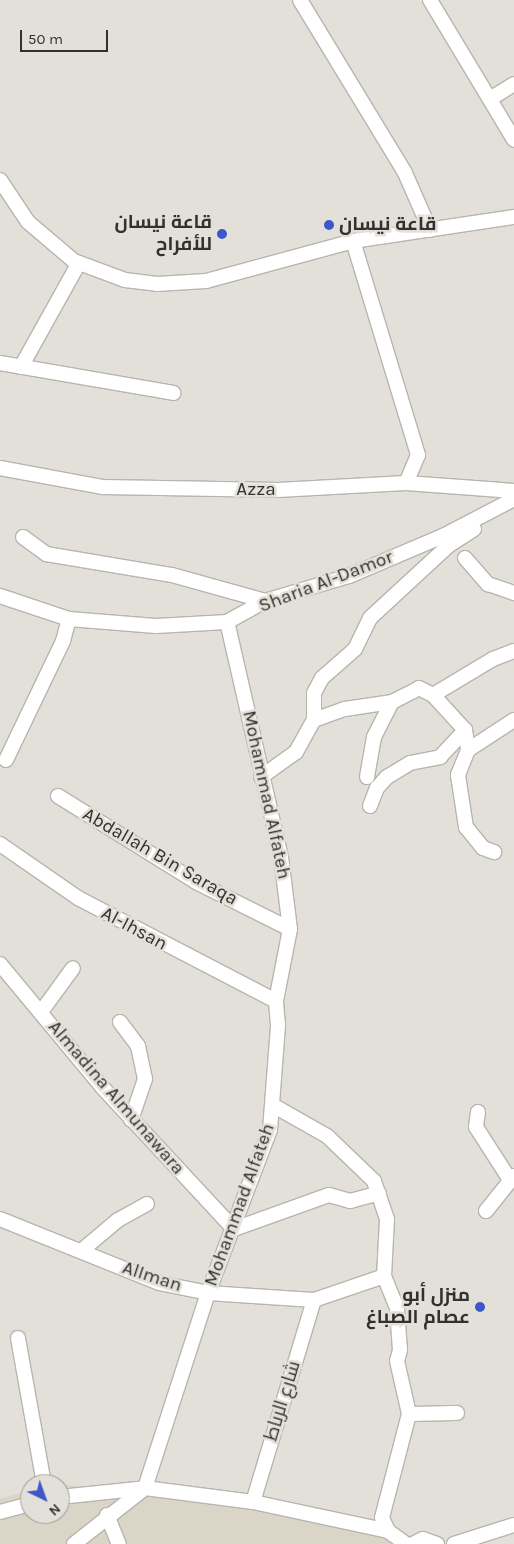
<!DOCTYPE html>
<meta charset="utf-8">
<style>
body{margin:0}
#map{position:relative;width:514px;height:1544px;overflow:hidden;background:#e3e0d9;font-family:Karla,Cairo,sans-serif}
div>[style]{position:absolute}
.built>*{inset:0;background:#dad5c7}
.roads{filter:drop-shadow(1px 0 #b7b5ae) drop-shadow(-1px 0 #b7b5ae) drop-shadow(0 1px #b7b5ae) drop-shadow(0 -1px #b7b5ae)}
.street>*{height:14px;margin:-7px;padding:0 7px;transform-origin:7px;border-radius:7px;background:#fff}
.dots>*{width:14px;height:14px;translate:-50% -50%;box-sizing:border-box;border:2px solid #e3e0d9;border-radius:50%}
span{translate:-50% -50%;white-space:nowrap;text-align:center;line-height:1.15;-webkit-text-stroke:5px #e3e0d9;paint-order:stroke}
.poi-label{font-size:19px;color:#32312f;font-weight:700}
.right{translate:-100% -50%;text-align:right}
.left{translate:0 -50%;text-align:left}
.street-label{font-size:19px;color:#32312f}
.north{position:absolute;left:20px;top:1474px;width:50px;height:50px;box-sizing:border-box;background:#e3e0d9;border:1px solid #9c9a95;border-radius:50%;rotate:138deg;font-size:14px;font-weight:700;line-height:20px;text-align:center;color:#32312f}
.north::after{content:'';display:block;margin:auto;width:18px;height:22px;background:#3d57c9;clip-path:polygon(50% 0,100% 100%,50% 72%,0 100%)}
.scale{position:absolute;left:20px;top:30px;width:88px;height:22px;box-sizing:border-box;border:2px solid #32312f;border-top:0;padding-left:6px;font-size:15px;line-height:18px;white-space:nowrap;color:#32312f;-webkit-text-stroke:4px #e3e0d9;paint-order:stroke}
</style>
<div id="map">
<div class="built">
<div style="clip-path:polygon(60px 1485px,237px 1494px,411px 1544px,0 1544px,0 1499px,30px 1490px,30px 1514px,60px 1514px)"></div>
</div>
<div class="roads">
<div class="street">
<div style="left:300px;top:0;width:202px;rotate:58.7deg"></div>
<div style="left:405px;top:173px;width:62px;rotate:66.3deg"></div>
<div style="left:430px;top:0;width:163px;rotate:59deg"></div>
<div style="left:490px;top:99px;width:28px;rotate:-32deg"></div>
<div style="left:0;top:180px;width:50px;rotate:56.3deg"></div>
<div style="left:28px;top:222px;width:60px;rotate:40.3deg"></div>
<div style="left:74px;top:261px;width:54px;rotate:20.4deg"></div>
<div style="left:125px;top:280px;width:32px;rotate:7deg"></div>
<div style="left:157px;top:284px;width:49px;rotate:-3.5deg"></div>
<div style="left:206px;top:281px;width:152px;rotate:-15.2deg"></div>
<div style="left:353px;top:241px;width:163px;rotate:-8.5deg"></div>
<div style="left:353px;top:241px;width:224px;rotate:73.1deg"></div>
<div style="left:418px;top:455px;width:30px;rotate:113deg"></div>
<div style="left:0;top:363px;width:176px;rotate:9.8deg"></div>
<div style="left:21px;top:367px;width:119px;rotate:-60.9deg"></div>
<div style="left:0;top:468px;width:105px;rotate:10.5deg"></div>
<div style="left:103px;top:487px;width:175px;rotate:1deg"></div>
<div style="left:278px;top:490px;width:128px;rotate:-3.1deg"></div>
<div style="left:406px;top:483px;width:108px;rotate:4.2deg"></div>
<div style="left:23px;top:537px;width:29px;rotate:36deg"></div>
<div style="left:46px;top:554px;width:128px;rotate:9.5deg"></div>
<div style="left:172px;top:575px;width:97px;rotate:15.6deg"></div>
<div style="left:465px;top:558px;width:35px;rotate:49deg"></div>
<div style="left:488px;top:584px;width:28px;rotate:19deg"></div>
<div style="left:0;top:596px;width:73px;rotate:18.4deg"></div>
<div style="left:433px;top:695px;width:47px;rotate:47.6deg"></div>
<div style="left:465px;top:730px;width:20px;rotate:81deg"></div>
<div style="left:468px;top:750px;width:27px;rotate:112deg"></div>
<div style="left:458px;top:775px;width:53px;rotate:81.3deg"></div>
<div style="left:466px;top:827px;width:27px;rotate:51deg"></div>
<div style="left:483px;top:848px;width:12px;rotate:20deg"></div>
<div style="left:314px;top:720px;width:33px;rotate:-20deg"></div>
<div style="left:345px;top:709px;width:48px;rotate:-8.5deg"></div>
<div style="left:392px;top:702px;width:30px;rotate:-27deg"></div>
<div style="left:419px;top:688px;width:16px;rotate:27deg"></div>
<div style="left:433px;top:695px;width:70px;rotate:-31deg"></div>
<div style="left:493px;top:659px;width:22px;rotate:-21deg"></div>
<div style="left:468px;top:750px;width:55px;rotate:-33.1deg"></div>
<div style="left:6px;top:760px;width:132px;rotate:-64.4deg"></div>
<div style="left:63px;top:641px;width:23px;rotate:-75deg"></div>
<div style="left:69px;top:619px;width:87px;rotate:4.6deg"></div>
<div style="left:156px;top:626px;width:71px;rotate:-3.2deg"></div>
<div style="left:227px;top:622px;width:43px;rotate:-28.9deg"></div>
<div style="left:265px;top:601px;width:88px;rotate:-16.6deg"></div>
<div style="left:349px;top:576px;width:102px;rotate:-23.1deg"></div>
<div style="left:443px;top:536px;width:80px;rotate:-27.5deg"></div>
<div style="left:261px;top:777px;width:43px;rotate:-35.5deg"></div>
<div style="left:296px;top:752px;width:37px;rotate:-61deg"></div>
<div style="left:314px;top:720px;width:27px;rotate:-90deg"></div>
<div style="left:314px;top:693px;width:17px;rotate:-62deg"></div>
<div style="left:322px;top:678px;width:44px;rotate:-41.3deg"></div>
<div style="left:355px;top:649px;width:34px;rotate:-64deg"></div>
<div style="left:370px;top:618px;width:106px;rotate:-42.7deg"></div>
<div style="left:448px;top:546px;width:31px;rotate:-33deg"></div>
<div style="left:367px;top:777px;width:41px;rotate:-80.1deg"></div>
<div style="left:374px;top:737px;width:39px;rotate:-63deg"></div>
<div style="left:58px;top:796px;width:163px;rotate:31.9deg"></div>
<div style="left:196px;top:882px;width:105px;rotate:26.6deg"></div>
<div style="left:370px;top:806px;width:19px;rotate:-69deg"></div>
<div style="left:377px;top:788px;width:15px;rotate:-48deg"></div>
<div style="left:387px;top:777px;width:27px;rotate:-31deg"></div>
<div style="left:410px;top:763px;width:31px;rotate:-11deg"></div>
<div style="left:440px;top:757px;width:37px;rotate:-47deg"></div>
<div style="left:0;top:844px;width:95px;rotate:34.7deg"></div>
<div style="left:78px;top:898px;width:223px;rotate:27.5deg"></div>
<div style="left:0;top:964px;width:160px;rotate:50.3deg"></div>
<div style="left:102px;top:1087px;width:194px;rotate:47.1deg"></div>
<div style="left:234px;top:1229px;width:101px;rotate:-19.7deg"></div>
<div style="left:329px;top:1195px;width:22px;rotate:16deg"></div>
<div style="left:350px;top:1201px;width:30px;rotate:-15deg"></div>
<div style="left:41px;top:1012px;width:54px;rotate:-54deg"></div>
<div style="left:120px;top:1022px;width:30px;rotate:53deg"></div>
<div style="left:138px;top:1046px;width:34px;rotate:78deg"></div>
<div style="left:145px;top:1079px;width:43px;rotate:108.9deg"></div>
<div style="left:478px;top:1112px;width:15px;rotate:98deg"></div>
<div style="left:476px;top:1127px;width:63px;rotate:57.3deg"></div>
<div style="left:486px;top:1211px;width:45px;rotate:-51.3deg"></div>
<div style="left:0;top:1219px;width:171px;rotate:21.9deg"></div>
<div style="left:159px;top:1283px;width:50px;rotate:11.5deg"></div>
<div style="left:208px;top:1293px;width:106px;rotate:3.8deg"></div>
<div style="left:314px;top:1300px;width:74px;rotate:-18.9deg"></div>
<div style="left:384px;top:1276px;width:57px;rotate:-87deg"></div>
<div style="left:387px;top:1219px;width:40px;rotate:-108.9deg"></div>
<div style="left:374px;top:1181px;width:65px;rotate:-136.2deg"></div>
<div style="left:327px;top:1136px;width:61px;rotate:-150.5deg"></div>
<div style="left:81px;top:1251px;width:48px;rotate:-40deg"></div>
<div style="left:118px;top:1220px;width:33px;rotate:-29deg"></div>
<div style="left:384px;top:1276px;width:35px;rotate:68deg"></div>
<div style="left:397px;top:1309px;width:41px;rotate:85.8deg"></div>
<div style="left:400px;top:1350px;width:11px;rotate:105deg"></div>
<div style="left:397px;top:1361px;width:54px;rotate:77.2deg"></div>
<div style="left:409px;top:1414px;width:107px;rotate:104.6deg"></div>
<div style="left:382px;top:1518px;width:14px;rotate:65deg"></div>
<div style="left:18px;top:1338px;width:148px;rotate:79.9deg"></div>
<div style="left:409px;top:1414px;width:48px;rotate:-1.2deg"></div>
<div style="left:60px;top:1497px;width:85px;rotate:-6deg"></div>
<div style="left:145px;top:1488px;width:109px;rotate:7.4deg"></div>
<div style="left:253px;top:1502px;width:138px;rotate:12.1deg"></div>
<div style="left:388px;top:1531px;width:22px;rotate:36deg"></div>
<div style="left:253px;top:1502px;width:211px;rotate:-73.2deg"></div>
<div style="left:0;top:1512px;width:31px;rotate:-15deg"></div>
<div style="left:107px;top:1515px;width:31px;rotate:68deg"></div>
<div style="left:74px;top:1544px;width:90px;rotate:-38.3deg"></div>
<div style="left:145px;top:1488px;width:205px;rotate:-72.1deg"></div>
<div style="left:208px;top:1293px;width:174px;rotate:-69.2deg"></div>
<div style="left:270px;top:1130px;width:105px;rotate:-85.6deg"></div>
<div style="left:278px;top:1025px;width:24px;rotate:-95deg"></div>
<div style="left:276px;top:1001px;width:73px;rotate:-79deg"></div>
<div style="left:290px;top:929px;width:73px;rotate:-97.1deg"></div>
<div style="left:281px;top:857px;width:241px;rotate:-102.9deg"></div>
<div style="left:413px;top:1544px;width:11px;rotate:-27deg"></div>
<div style="left:423px;top:1539px;width:15px;rotate:20deg"></div>
<div style="left:454px;top:1544px;width:63px;rotate:-17.6deg"></div>
</div>
</div>
<div class="dots">
<div style="left:329px;top:225px;background:#3d57c9"></div>
<div style="left:222px;top:234px;background:#3d57c9"></div>
<div style="left:480px;top:1307px;background:#3d57c9"></div>
</div>
<div class="poi-label">
<span class="right" style="left:212px;top:234px">قاعة نيسان<br>للأفراح</span>
<span class="left" style="left:339px;top:225px">قاعة نيسان</span>
<span class="right" style="left:470px;top:1307px">منزل أبو<br>عصام الصباغ</span>
</div>
<div class="street-label">
<span style="left:256px;top:490px">Azza</span>
<span style="left:326px;top:582px;rotate:-21deg">Sharia Al-Damor</span>
<span style="left:266px;top:795px;rotate:78deg">Mohammad Alfateh</span>
<span style="left:160px;top:857px;rotate:30deg">Abdallah Bin Saraqa</span>
<span style="left:134px;top:929px;rotate:28deg">Al-Ihsan</span>
<span style="left:116px;top:1098px;rotate:49deg">Almadina Almunawara</span>
<span style="left:240px;top:1205px;rotate:-70deg">Mohammad Alfateh</span>
<span style="left:152px;top:1277px;rotate:18deg">AlIman</span>
<span style="left:283px;top:1401px;rotate:-73deg">شارع الرباط</span>
</div>
<div class="north">N</div>
<div class="scale">50 m</div>
</div>
